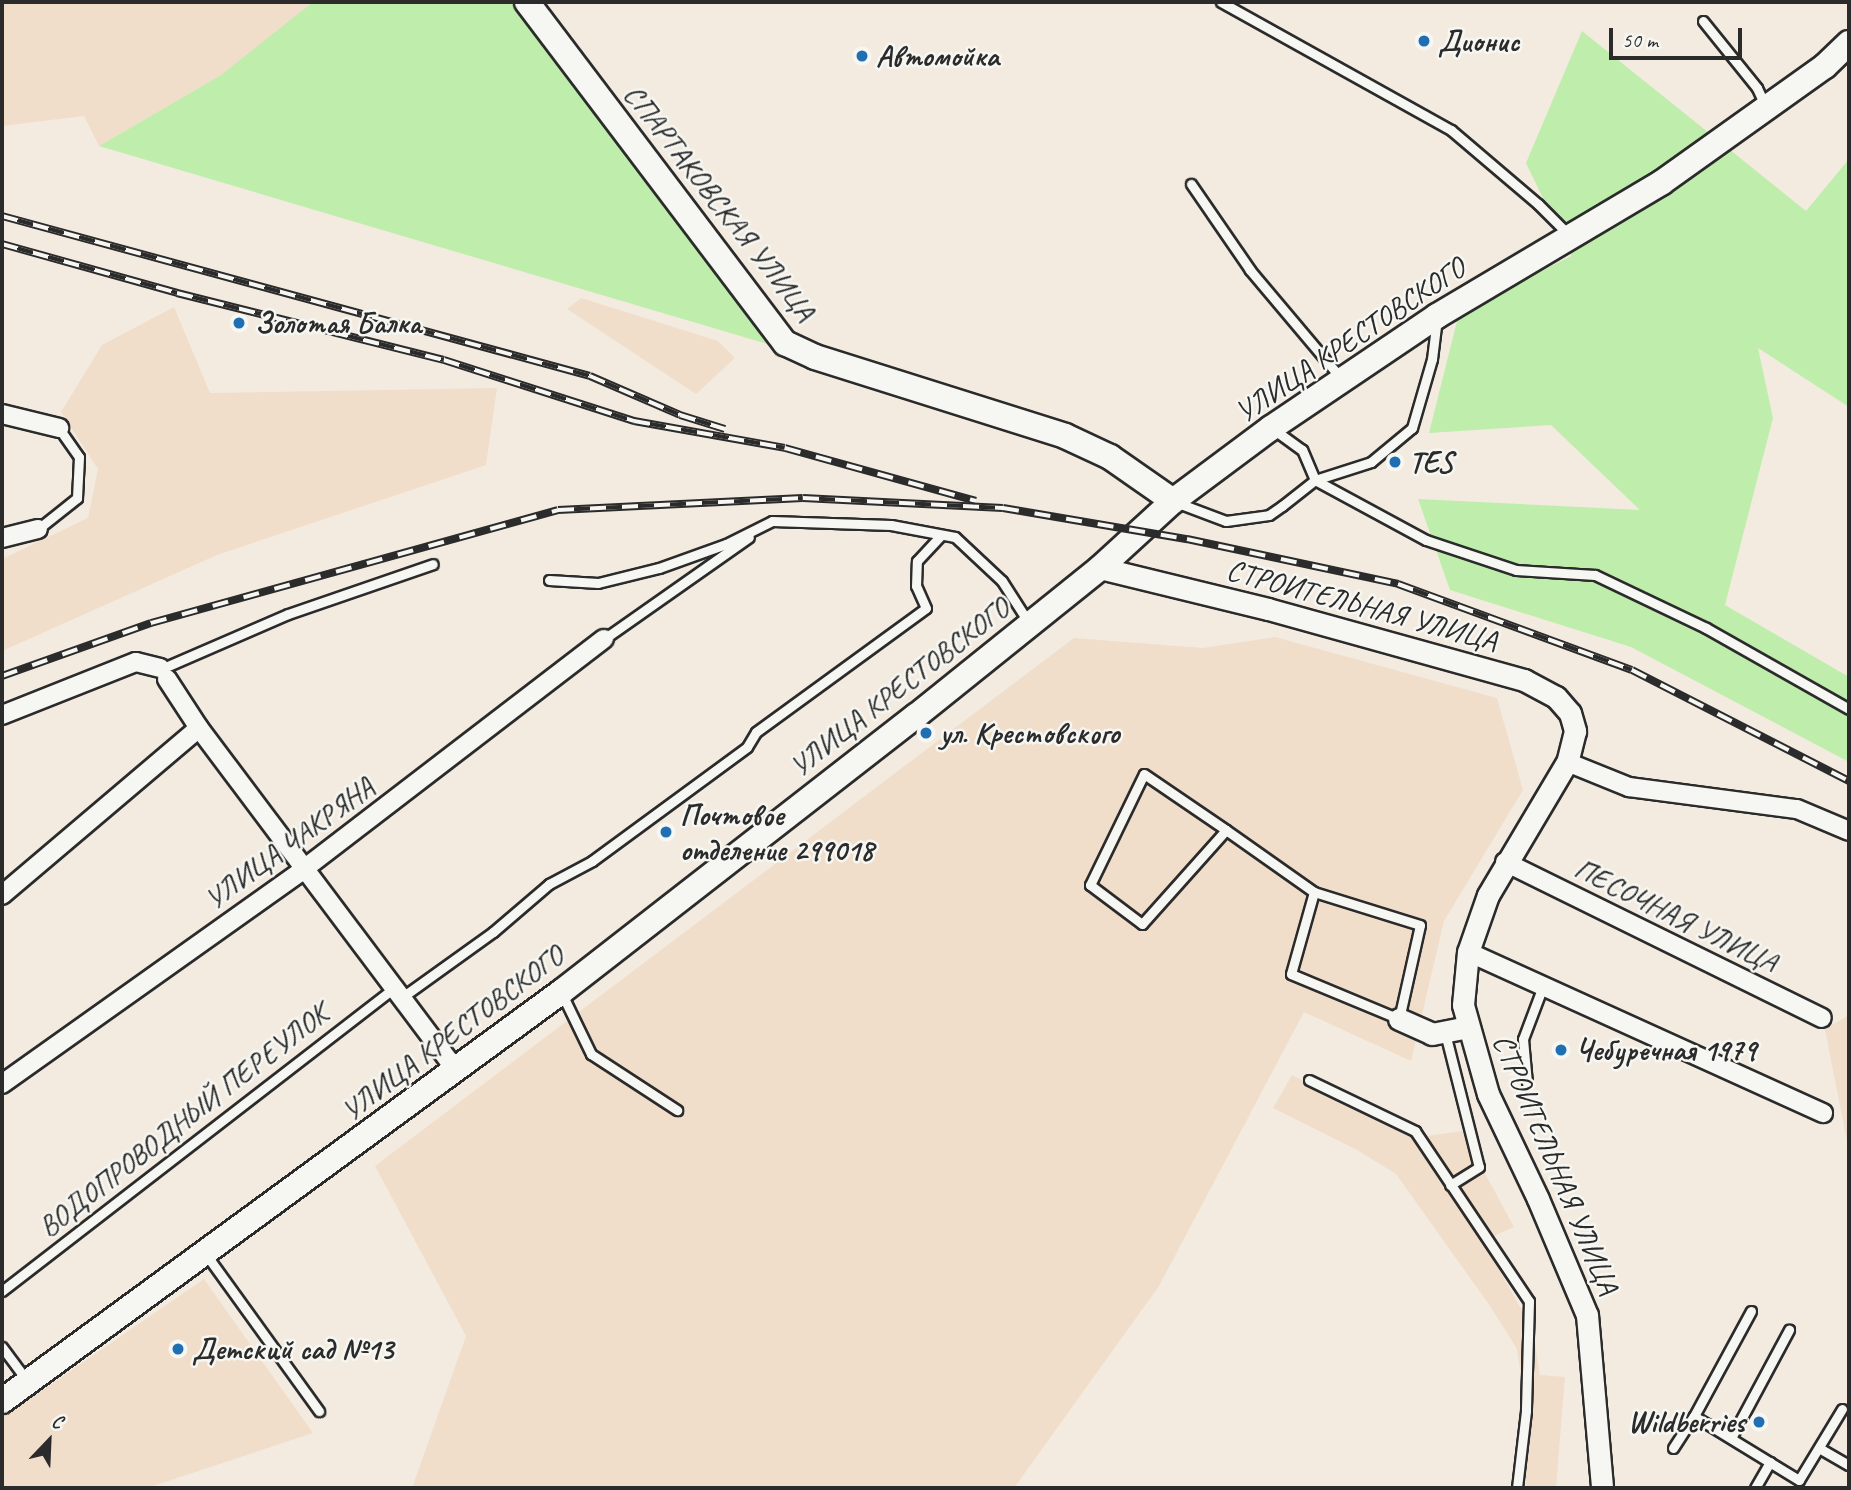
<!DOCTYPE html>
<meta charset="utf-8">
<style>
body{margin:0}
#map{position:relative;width:1851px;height:1490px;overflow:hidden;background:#f3ebe0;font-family:Caveat,sans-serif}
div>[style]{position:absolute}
.built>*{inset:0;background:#f0decb}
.green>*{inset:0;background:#bfeeac}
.roads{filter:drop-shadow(2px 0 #2b2b2b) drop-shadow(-2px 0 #2b2b2b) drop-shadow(0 2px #2b2b2b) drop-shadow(0 -2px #2b2b2b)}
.service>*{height:9px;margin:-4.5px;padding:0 4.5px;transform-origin:4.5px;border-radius:4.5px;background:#f6f6f2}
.minor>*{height:18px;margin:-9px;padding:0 9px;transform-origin:9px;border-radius:9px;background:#f6f6f2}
.tertiary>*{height:21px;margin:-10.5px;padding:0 10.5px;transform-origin:10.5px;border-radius:10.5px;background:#f6f6f2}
.secondary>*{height:24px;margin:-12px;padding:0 12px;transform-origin:12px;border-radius:12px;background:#f6f6f2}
.rail>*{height:8px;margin-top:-4px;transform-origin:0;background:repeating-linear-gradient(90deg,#f6f6f2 0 16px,#2b2b2b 0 32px);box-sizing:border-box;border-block:2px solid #2b2b2b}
.dots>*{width:19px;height:19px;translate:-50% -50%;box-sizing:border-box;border:4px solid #f6f6f2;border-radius:50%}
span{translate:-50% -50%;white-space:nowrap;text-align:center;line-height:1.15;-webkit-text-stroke:5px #f6f6f2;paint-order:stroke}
.poi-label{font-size:30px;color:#2b2b2b;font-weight:700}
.left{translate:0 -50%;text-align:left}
.right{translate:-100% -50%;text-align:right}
.street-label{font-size:30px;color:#2b2b2b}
.frame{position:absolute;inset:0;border:4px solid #2b2b2b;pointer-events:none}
.north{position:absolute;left:14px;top:1406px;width:70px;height:70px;-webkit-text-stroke:5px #f6f6f2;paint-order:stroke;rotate:23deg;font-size:19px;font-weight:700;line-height:28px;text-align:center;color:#2b2b2b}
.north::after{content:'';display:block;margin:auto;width:24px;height:32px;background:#2b2b2b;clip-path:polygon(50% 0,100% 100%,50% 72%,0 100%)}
.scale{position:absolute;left:1609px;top:28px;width:133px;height:32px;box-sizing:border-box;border:4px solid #2b2b2b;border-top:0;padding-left:9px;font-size:21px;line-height:24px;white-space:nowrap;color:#2b2b2b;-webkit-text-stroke:5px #f6f6f2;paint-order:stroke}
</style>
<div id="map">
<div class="built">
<div style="clip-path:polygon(2px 2px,319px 2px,221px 75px,99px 146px,84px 116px,2px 126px)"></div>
<div style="clip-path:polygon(581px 298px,718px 341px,735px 358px,696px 394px,567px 309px)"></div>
<div style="clip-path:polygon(174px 307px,210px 393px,497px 388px,486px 465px,217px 555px,2px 651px,2px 559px,88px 518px,98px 469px,61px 412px,102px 345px)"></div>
<div style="clip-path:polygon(1275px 637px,1497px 698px,1523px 790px,1444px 921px,1411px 1061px,1304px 1012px,1159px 1286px,1014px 1488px,412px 1488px,466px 1336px,375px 1166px,1074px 638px,1203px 648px)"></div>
<div style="clip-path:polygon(1849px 1015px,1849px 1152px,1825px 1029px)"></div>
<div style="clip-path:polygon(1292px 1075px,1413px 1138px,1462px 1131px,1514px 1227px,1483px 1241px,1533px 1330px,1540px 1375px,1565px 1377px,1556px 1488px,1526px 1488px,1526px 1411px,1517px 1349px,1490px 1306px,1396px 1174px,1357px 1150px,1273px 1108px)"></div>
<div style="clip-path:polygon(204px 1279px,313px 1433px,147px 1488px,2px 1488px,2px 1418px)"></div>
</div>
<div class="green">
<div style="clip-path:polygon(313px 2px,513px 2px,543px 37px,767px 344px,99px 146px,221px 75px)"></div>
<div style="clip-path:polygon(1582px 31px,1806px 211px,1849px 159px,1849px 407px,1758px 348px,1773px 418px,1725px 605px,1849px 677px,1849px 762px,1631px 647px,1450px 590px,1418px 499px,1640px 510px,1551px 425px,1429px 433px,1459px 313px,1571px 256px,1526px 163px)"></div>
</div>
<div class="roads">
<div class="service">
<div style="left:1221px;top:2px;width:263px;rotate:29.1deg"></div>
<div style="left:1451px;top:130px;width:114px;rotate:40.4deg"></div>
<div style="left:1538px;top:204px;width:44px;rotate:45deg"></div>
<div style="left:1703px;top:21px;width:86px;rotate:51.1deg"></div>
<div style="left:1757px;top:88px;width:21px;rotate:65deg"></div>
<div style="left:1191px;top:184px;width:104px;rotate:55.5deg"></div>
<div style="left:1250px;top:270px;width:141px;rotate:49.9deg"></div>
<div style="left:1315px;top:480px;width:126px;rotate:28.4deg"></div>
<div style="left:1426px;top:540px;width:95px;rotate:18.4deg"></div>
<div style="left:1516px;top:570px;width:79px;rotate:3.6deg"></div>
<div style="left:1595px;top:575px;width:123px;rotate:25.5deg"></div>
<div style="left:1706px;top:628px;width:164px;rotate:29.5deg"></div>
<div style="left:1315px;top:480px;width:59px;rotate:-17.8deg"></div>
<div style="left:1371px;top:462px;width:53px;rotate:-39.7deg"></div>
<div style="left:1412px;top:428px;width:72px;rotate:-73.8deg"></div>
<div style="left:1432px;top:359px;width:38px;rotate:-83deg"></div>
<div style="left:1178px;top:503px;width:51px;rotate:20.6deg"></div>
<div style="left:1226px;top:521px;width:43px;rotate:-7.9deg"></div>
<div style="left:1269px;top:515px;width:16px;rotate:-35deg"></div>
<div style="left:1282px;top:506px;width:42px;rotate:-38.2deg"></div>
<div style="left:1315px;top:480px;width:33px;rotate:-113deg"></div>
<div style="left:1302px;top:450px;width:34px;rotate:-144deg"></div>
<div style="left:38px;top:529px;width:50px;rotate:-38.5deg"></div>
<div style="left:77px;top:498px;width:41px;rotate:-87.2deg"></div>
<div style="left:79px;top:457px;width:35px;rotate:-125deg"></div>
<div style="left:549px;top:580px;width:49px;rotate:3.5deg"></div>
<div style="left:598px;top:583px;width:63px;rotate:-13.8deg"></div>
<div style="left:659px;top:568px;width:71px;rotate:-19.7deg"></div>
<div style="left:726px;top:544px;width:51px;rotate:-26.6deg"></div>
<div style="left:772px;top:521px;width:119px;rotate:1.9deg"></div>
<div style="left:891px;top:525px;width:65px;rotate:10.6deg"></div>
<div style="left:955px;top:537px;width:64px;rotate:43.1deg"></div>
<div style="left:1002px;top:581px;width:50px;rotate:57.3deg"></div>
<div style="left:604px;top:639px;width:177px;rotate:-35.1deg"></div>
<div style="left:161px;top:669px;width:138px;rotate:-23.4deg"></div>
<div style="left:288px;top:614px;width:153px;rotate:-19deg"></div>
<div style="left:1226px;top:830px;width:126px;rotate:131.8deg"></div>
<div style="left:1142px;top:924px;width:65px;rotate:-143.1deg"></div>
<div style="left:1090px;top:885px;width:123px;rotate:-64.1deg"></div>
<div style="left:1144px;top:774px;width:99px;rotate:34.3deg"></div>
<div style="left:1226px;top:830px;width:108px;rotate:35.2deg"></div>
<div style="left:1314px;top:892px;width:85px;rotate:105.7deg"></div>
<div style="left:1291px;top:974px;width:117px;rotate:22.6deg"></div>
<div style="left:1399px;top:1019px;width:96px;rotate:-77.4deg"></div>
<div style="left:1420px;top:925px;width:111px;rotate:-162.7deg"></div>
<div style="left:562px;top:994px;width:67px;rotate:64.2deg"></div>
<div style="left:591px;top:1054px;width:103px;rotate:33.1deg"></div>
<div style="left:401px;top:998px;width:113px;rotate:-35.7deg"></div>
<div style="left:493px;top:932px;width:74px;rotate:-40.6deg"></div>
<div style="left:549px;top:884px;width:49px;rotate:-28.1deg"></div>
<div style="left:592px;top:861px;width:192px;rotate:-36.3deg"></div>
<div style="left:747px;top:747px;width:17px;rotate:-59deg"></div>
<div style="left:756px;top:732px;width:210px;rotate:-36.1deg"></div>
<div style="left:926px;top:608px;width:24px;rotate:-114deg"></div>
<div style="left:916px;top:586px;width:25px;rotate:-88deg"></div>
<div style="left:917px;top:561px;width:35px;rotate:-47deg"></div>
<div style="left:1445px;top:1033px;width:138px;rotate:75.8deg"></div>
<div style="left:1479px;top:1167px;width:34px;rotate:148deg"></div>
<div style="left:1309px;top:1080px;width:118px;rotate:25.7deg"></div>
<div style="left:1415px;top:1131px;width:205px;rotate:56.2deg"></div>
<div style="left:1529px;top:1301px;width:110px;rotate:91.6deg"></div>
<div style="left:1526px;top:1411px;width:78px;rotate:96.7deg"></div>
<div style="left:1527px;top:1083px;width:44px;rotate:-95.2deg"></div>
<div style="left:1523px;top:1039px;width:57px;rotate:-69.3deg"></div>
<div style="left:205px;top:1253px;width:195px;rotate:54.2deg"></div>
<div style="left:2px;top:1291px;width:495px;rotate:-37.7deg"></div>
<div style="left:1751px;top:1311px;width:119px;rotate:118.5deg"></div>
<div style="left:1694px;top:1416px;width:123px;rotate:31.4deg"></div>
<div style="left:1799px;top:1480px;width:83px;rotate:-58.8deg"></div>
<div style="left:2px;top:1347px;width:44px;rotate:53.4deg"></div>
<div style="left:1731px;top:1438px;width:123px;rotate:-61.8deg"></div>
<div style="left:1673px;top:1448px;width:38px;rotate:-57deg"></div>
<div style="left:1819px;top:1448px;width:34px;rotate:30deg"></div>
<div style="left:1755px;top:1488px;width:30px;rotate:-60deg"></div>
</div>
<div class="minor">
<div style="left:2px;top:414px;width:59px;rotate:13.8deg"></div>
<div style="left:2px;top:538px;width:37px;rotate:-14deg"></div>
<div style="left:167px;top:679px;width:59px;rotate:56.9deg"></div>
<div style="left:199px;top:728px;width:428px;rotate:53.1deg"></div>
<div style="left:2px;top:715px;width:144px;rotate:-21.6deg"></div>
<div style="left:136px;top:662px;width:25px;rotate:14deg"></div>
<div style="left:1567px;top:762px;width:67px;rotate:22deg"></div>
<div style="left:1629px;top:787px;width:169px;rotate:7.5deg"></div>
<div style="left:1797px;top:809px;width:56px;rotate:22.9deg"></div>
<div style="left:1505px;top:862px;width:353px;rotate:26.2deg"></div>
<div style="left:2px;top:895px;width:258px;rotate:-40.3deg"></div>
<div style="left:1468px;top:952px;width:390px;rotate:24.4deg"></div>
<div style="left:2px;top:1084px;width:371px;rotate:-35.4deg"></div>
<div style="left:304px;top:869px;width:378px;rotate:-37.5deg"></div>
</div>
<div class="tertiary">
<div style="left:1100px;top:568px;width:173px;rotate:13.7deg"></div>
<div style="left:1268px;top:609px;width:266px;rotate:15.5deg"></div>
<div style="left:1524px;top:680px;width:36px;rotate:28deg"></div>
<div style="left:1556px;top:697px;width:21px;rotate:49deg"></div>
<div style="left:1570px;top:713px;width:19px;rotate:74deg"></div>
<div style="left:1575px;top:731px;width:32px;rotate:104deg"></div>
<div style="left:1567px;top:762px;width:155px;rotate:120.7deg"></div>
<div style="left:1488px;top:895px;width:60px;rotate:109.3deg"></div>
<div style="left:1468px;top:952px;width:53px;rotate:95.4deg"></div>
<div style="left:1463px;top:1005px;width:92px;rotate:74.3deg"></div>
<div style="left:1488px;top:1094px;width:116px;rotate:64.5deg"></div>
<div style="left:1538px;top:1199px;width:126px;rotate:67.1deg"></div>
<div style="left:1587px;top:1315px;width:174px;rotate:85deg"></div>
<div style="left:1399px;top:1019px;width:36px;rotate:24deg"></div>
<div style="left:1432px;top:1034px;width:36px;rotate:-11deg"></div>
</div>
<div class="secondary">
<div style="left:527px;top:2px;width:428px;rotate:52.9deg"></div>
<div style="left:785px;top:343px;width:33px;rotate:25deg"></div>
<div style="left:815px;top:357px;width:262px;rotate:17.5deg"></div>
<div style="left:1065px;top:436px;width:50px;rotate:25deg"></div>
<div style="left:1110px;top:457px;width:77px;rotate:34.9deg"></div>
<div style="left:2px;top:1401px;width:693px;rotate:-36.19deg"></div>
<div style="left:561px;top:992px;width:450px;rotate:-37.9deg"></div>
<div style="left:916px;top:716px;width:236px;rotate:-38.8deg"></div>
<div style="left:1100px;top:568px;width:99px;rotate:-42.5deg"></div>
<div style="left:1173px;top:501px;width:122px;rotate:-36.7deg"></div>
<div style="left:1271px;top:428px;width:200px;rotate:-34deg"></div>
<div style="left:1437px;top:316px;width:261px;rotate:-30.7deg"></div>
<div style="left:1661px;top:183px;width:201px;rotate:-35.5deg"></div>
<div style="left:1825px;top:66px;width:33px;rotate:-44deg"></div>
</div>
</div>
<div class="rail">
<div style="left:2px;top:216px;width:609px;rotate:15.22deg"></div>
<div style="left:590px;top:376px;width:98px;rotate:23.4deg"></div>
<div style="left:680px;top:415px;width:47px;rotate:17.3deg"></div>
<div style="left:2px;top:244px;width:182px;rotate:15.6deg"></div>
<div style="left:177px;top:293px;width:275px;rotate:14.1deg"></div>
<div style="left:444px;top:360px;width:200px;rotate:17.8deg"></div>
<div style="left:634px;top:421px;width:153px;rotate:10.1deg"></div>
<div style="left:785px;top:448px;width:198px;rotate:15.5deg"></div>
<div style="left:2px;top:676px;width:158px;rotate:-19.6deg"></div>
<div style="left:151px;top:623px;width:422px;rotate:-15.5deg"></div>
<div style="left:558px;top:510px;width:245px;rotate:-2.8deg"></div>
<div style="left:803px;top:498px;width:200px;rotate:2.9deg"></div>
<div style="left:1003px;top:508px;width:187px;rotate:9.6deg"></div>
<div style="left:1187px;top:539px;width:216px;rotate:12deg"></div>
<div style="left:1398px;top:584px;width:249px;rotate:20.2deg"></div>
<div style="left:1632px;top:670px;width:244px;rotate:27.1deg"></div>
</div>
<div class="dots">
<div style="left:1424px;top:41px;background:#1f6fb2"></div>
<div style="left:862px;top:56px;background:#1f6fb2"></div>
<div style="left:239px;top:323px;background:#1f6fb2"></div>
<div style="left:1395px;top:462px;background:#1f6fb2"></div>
<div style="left:926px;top:733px;background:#1f6fb2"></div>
<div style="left:666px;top:832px;background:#1f6fb2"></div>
<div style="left:1561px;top:1050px;background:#1f6fb2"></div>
<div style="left:178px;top:1349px;background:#1f6fb2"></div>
<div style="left:1759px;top:1422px;background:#1f6fb2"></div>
</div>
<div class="poi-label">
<span class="left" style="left:1438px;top:41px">Дионис</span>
<span class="left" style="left:876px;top:56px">Автомойка</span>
<span class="left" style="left:255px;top:323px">Золотая Балка</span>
<span class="left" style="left:1409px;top:462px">TES</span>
<span class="left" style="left:940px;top:733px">ул. Крестовского</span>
<span class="left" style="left:680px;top:832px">Почтовое<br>отделение 299018</span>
<span class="left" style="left:1575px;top:1050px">Чебуречная 1979</span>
<span class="left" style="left:192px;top:1349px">Детский сад №13</span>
<span class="right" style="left:1745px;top:1422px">Wildberries</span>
</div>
<div class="street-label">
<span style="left:720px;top:202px;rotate:52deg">СПАРТАКОВСКАЯ УЛИЦА</span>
<span style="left:1350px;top:340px;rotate:-34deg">УЛИЦА КРЕСТОВСКОГО</span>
<span style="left:1362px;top:605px;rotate:15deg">СТРОИТЕЛЬНАЯ УЛИЦА</span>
<span style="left:899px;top:687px;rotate:-38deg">УЛИЦА КРЕСТОВСКОГО</span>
<span style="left:289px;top:843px;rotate:-36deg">УЛИЦА ЧАКРЯНА</span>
<span style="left:1676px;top:915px;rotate:26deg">ПЕСОЧНАЯ УЛИЦА</span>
<span style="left:452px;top:1033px;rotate:-37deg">УЛИЦА КРЕСТОВСКОГО</span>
<span style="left:183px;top:1120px;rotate:-38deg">ВОДОПРОВОДНЫЙ ПЕРЕУЛОК</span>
<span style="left:1556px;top:1164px;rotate:67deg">СТРОИТЕЛЬНАЯ УЛИЦА</span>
</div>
<div class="frame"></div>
<div class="north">С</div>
<div class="scale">50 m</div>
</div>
